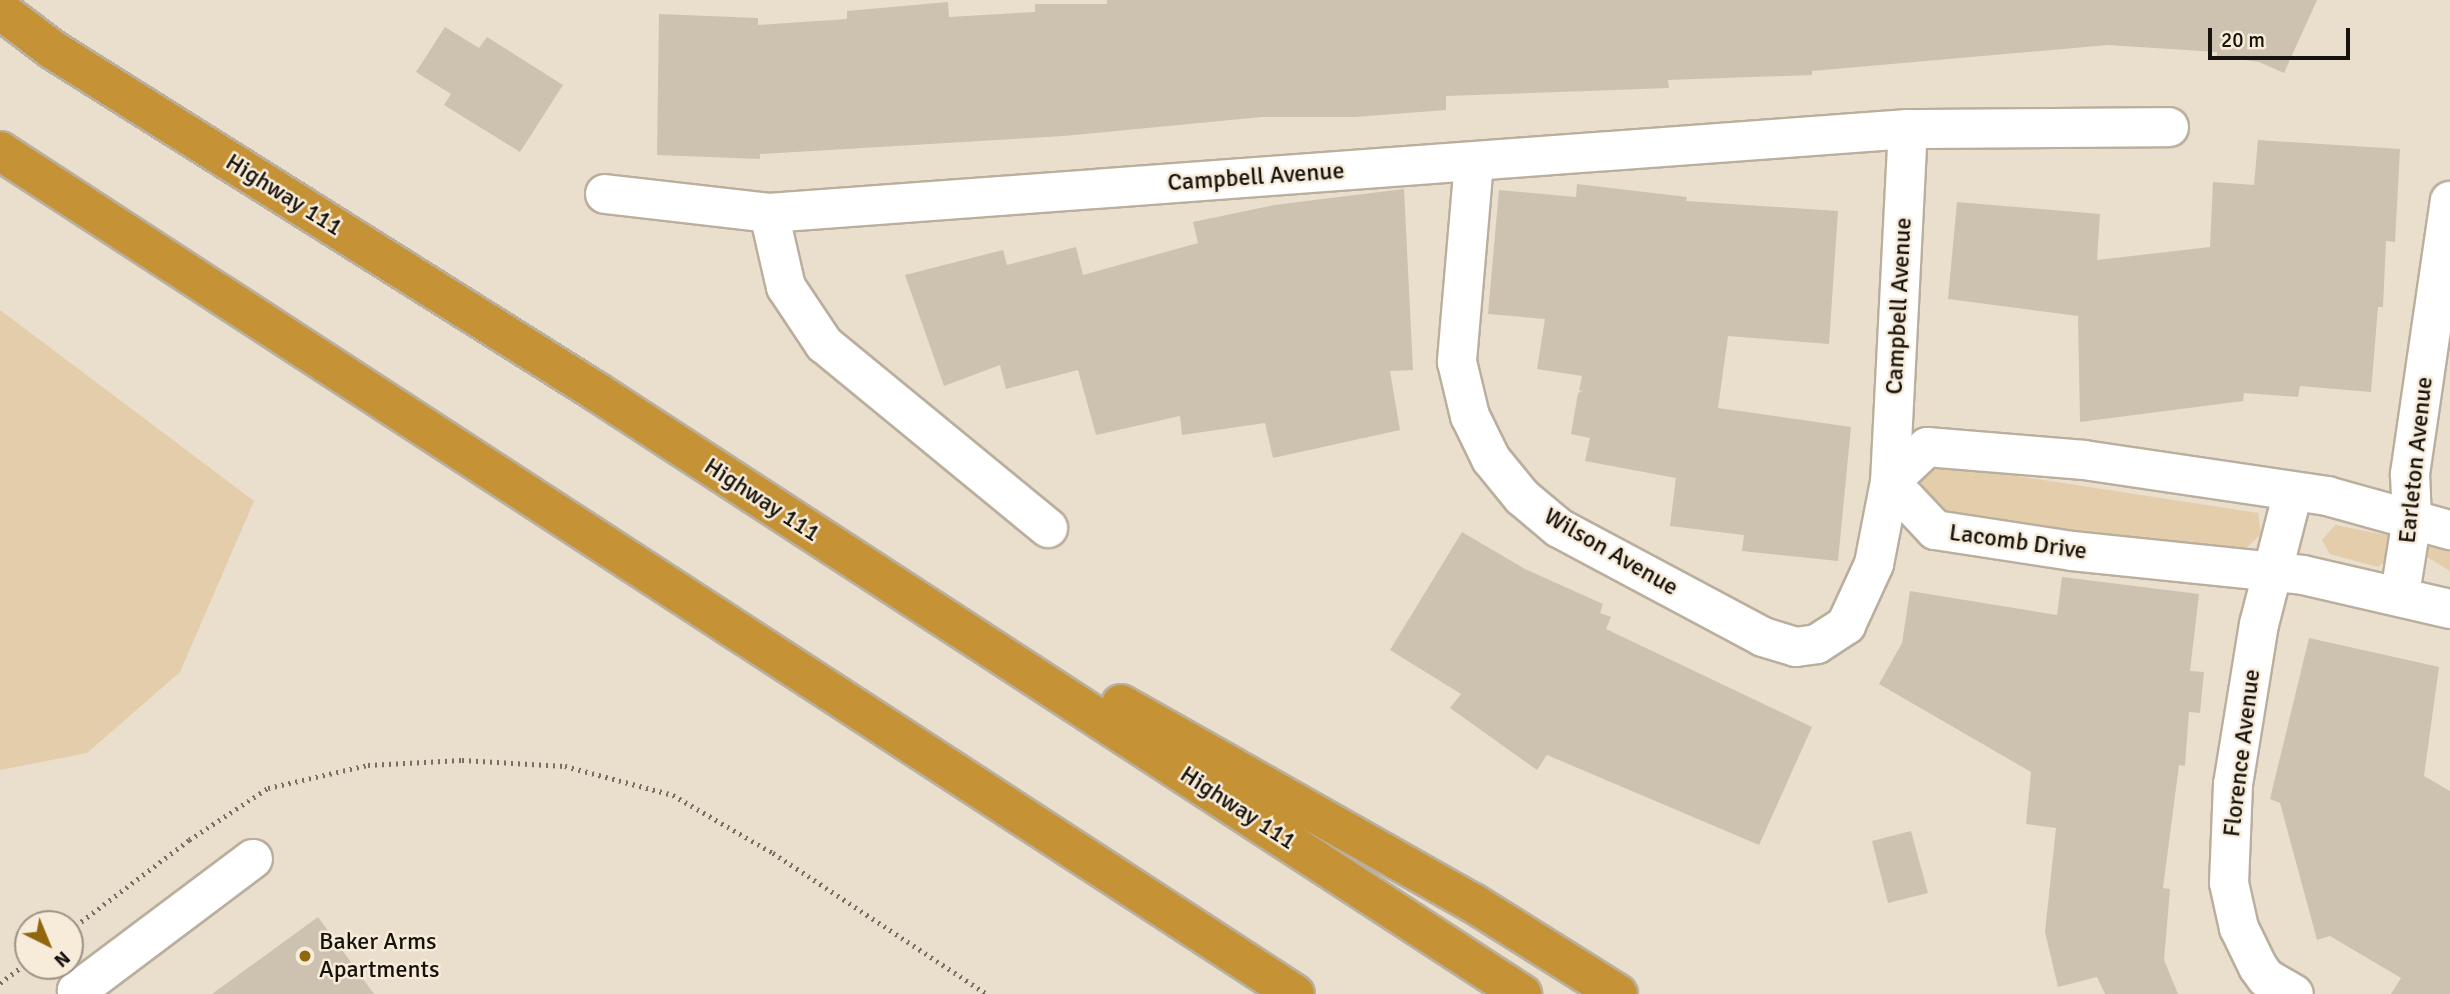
<!DOCTYPE html>
<style>
body{margin:0}
#map{position:relative;width:2450px;height:994px;overflow:hidden;background:#eadecc;font-family:Signika,sans-serif}
div>[style]{position:absolute}
.green>*{inset:0;background:#e3cdaa}
.building>*{inset:0;background:#cdc2b0}
.path>*{height:4.5px;margin-top:-2.25px;transform-origin:0;background:repeating-linear-gradient(90deg,#766f63 0 2px,transparent 0 7px)}
.roads{filter:drop-shadow(2px 0 #baaf9d) drop-shadow(-2px 0 #baaf9d) drop-shadow(0 2px #baaf9d) drop-shadow(0 -2px #baaf9d)}
.minor>*{height:38px;margin:-19px;padding:0 19px;transform-origin:19px;border-radius:19px;background:#fff}
.highway>*{height:38px;margin:-19px;padding:0 19px;transform-origin:19px;border-radius:19px;background:#c59235}
.dots>*{width:19px;height:19px;translate:-50% -50%;box-sizing:border-box;border:4px solid #f7ebd9;border-radius:50%}
span{translate:-50% -50%;white-space:nowrap;text-align:center;line-height:1.15;-webkit-text-stroke:5px #f7ebd9;paint-order:stroke}
.street-label{font-size:24px;color:#16120c}
.poi-label{font-size:24px;color:#16120c}
.left{translate:0 -50%;text-align:left}
.north{position:absolute;left:14px;top:910px;width:70px;height:70px;box-sizing:border-box;background:#f7ebd9;border:2px solid #9d9487;border-radius:50%;rotate:137deg;font-size:19px;font-weight:700;line-height:28px;text-align:center;color:#16120c}
.north::after{content:'';display:block;margin:auto;width:24px;height:32px;background:#91660f;clip-path:polygon(50% 0,100% 100%,50% 72%,0 100%)}
.scale{position:absolute;left:2208px;top:28px;width:142px;height:32px;box-sizing:border-box;border:4px solid #16120c;border-top:0;padding-left:9px;font-size:21px;line-height:24px;white-space:nowrap;color:#16120c;-webkit-text-stroke:5px #f7ebd9;paint-order:stroke}
</style>
<div id="map">
<div class="green">
<div style="clip-path:polygon(0 310px,254px 501px,180px 672px,87px 753px,0 770px)"></div>
<div style="clip-path:polygon(1932px 463px,2258px 513px,2261px 534px,2241px 553px,2211px 546px,1953px 520px,1929px 505px,1920px 478px)"></div>
<div style="clip-path:polygon(2335px 525px,2391px 536px,2392px 556px,2378px 567px,2330px 554px,2322px 540px)"></div>
<div style="clip-path:polygon(2424px 541px,2450px 542px,2450px 571px,2427px 557px,2422px 549px)"></div>
</div>
<div class="building">
<div style="clip-path:polygon(1107px 0,2317px 0,2284px 73px,2259px 62px,2217px 56px,2217px 52px,2108px 45px,1812px 71px,1812px 75px,1668px 80px,1669px 88px,1446px 96px,1446px 110px,1355px 117px,1262px 117px,1064px 136px,760px 154px,760px 159px,657px 155px,659px 14px,758px 18px,758px 25px,847px 19px,847px 11px,948px 2px,949px 17px,1035px 12px,1035px 4px,1107px 4px)"></div>
<div style="clip-path:polygon(445px 27px,479px 48px,487px 37px,563px 85px,520px 152px,444px 105px,451px 94px,416px 72px)"></div>
<div style="clip-path:polygon(2258px 140px,2400px 149px,2395px 242px,2386px 241px,2383px 307px,2378px 307px,2371px 392px,2300px 386px,2298px 397px,2244px 393px,2243px 401px,2080px 422px,2078px 316px,1948px 299px,1957px 202px,2100px 214px,2097px 260px,2210px 247px,2213px 182px,2254px 185px)"></div>
<div style="clip-path:polygon(1577px 184px,1687px 197px,1686px 201px,1838px 211px,1829px 344px,1728px 336px,1718px 408px,1851px 427px,1838px 561px,1742px 551px,1744px 535px,1670px 526px,1676px 478px,1585px 461px,1590px 438px,1571px 434px,1578px 393px,1584px 390px,1579px 391px,1582px 376px,1537px 369px,1545px 319px,1488px 314px,1499px 190px,1576px 197px)"></div>
<div style="clip-path:polygon(1404px 189px,1413px 370px,1390px 371px,1400px 430px,1273px 458px,1265px 423px,1182px 435px,1180px 416px,1096px 435px,1078px 370px,1006px 389px,1000px 365px,944px 386px,905px 275px,1003px 250px,1007px 265px,1076px 247px,1083px 275px,1198px 243px,1193px 222px,1274px 205px)"></div>
<div style="clip-path:polygon(1462px 532px,1525px 569px,1603px 604px,1600px 613px,1611px 617px,1606px 629px,1812px 727px,1759px 845px,1547px 755px,1537px 770px,1450px 708px,1461px 694px,1390px 650px)"></div>
<div style="clip-path:polygon(2062px 577px,2199px 594px,2190px 671px,2204px 672px,2200px 713px,2189px 712px,2185px 766px,2179px 765px,2163px 888px,2170px 889px,2164px 960px,2178px 994px,2105px 994px,2097px 977px,2058px 987px,2045px 932px,2056px 828px,2026px 824px,2031px 772px,1879px 684px,1902px 643px,1910px 591px,2057px 615px)"></div>
<div style="clip-path:polygon(2309px 638px,2439px 667px,2424px 776px,2450px 791px,2450px 994px,2391px 994px,2401px 978px,2330px 936px,2317px 940px,2280px 803px,2270px 799px)"></div>
<div style="clip-path:polygon(1911px 831px,1928px 893px,1888px 903px,1872px 841px)"></div>
<div style="clip-path:polygon(318px 917px,374px 994px,212px 994px)"></div>
</div>
<div class="path">
<div style="left:70px;top:930px;width:149px;rotate:-37.1deg"></div>
<div style="left:189px;top:840px;width:95px;rotate:-33.4deg"></div>
<div style="left:268px;top:788px;width:103px;rotate:-13deg"></div>
<div style="left:368px;top:765px;width:94px;rotate:-3deg"></div>
<div style="left:462px;top:760px;width:103px;rotate:3.3deg"></div>
<div style="left:565px;top:766px;width:112px;rotate:15deg"></div>
<div style="left:673px;top:795px;width:116px;rotate:30.1deg"></div>
<div style="left:773px;top:853px;width:256px;rotate:33.4deg"></div>
<div style="left:0;top:983px;width:35px;rotate:-37deg"></div>
</div>
<div class="roads">
<div class="minor">
<div style="left:1474px;top:162px;width:201px;rotate:94.9deg"></div>
<div style="left:1457px;top:362px;width:56px;rotate:76.5deg"></div>
<div style="left:1470px;top:416px;width:48px;rotate:64deg"></div>
<div style="left:1491px;top:459px;width:49px;rotate:50.8deg"></div>
<div style="left:1522px;top:497px;width:48px;rotate:40deg"></div>
<div style="left:1559px;top:528px;width:231px;rotate:28.1deg"></div>
<div style="left:1763px;top:637px;width:34px;rotate:17deg"></div>
<div style="left:1796px;top:647px;width:21px;rotate:-8deg"></div>
<div style="left:1817px;top:644px;width:35px;rotate:-33deg"></div>
<div style="left:1846px;top:625px;width:67px;rotate:-65.3deg"></div>
<div style="left:1874px;top:564px;width:84px;rotate:-79deg"></div>
<div style="left:1890px;top:482px;width:353px;rotate:-87.1deg"></div>
<div style="left:605px;top:194px;width:165px;rotate:6.6deg"></div>
<div style="left:769px;top:213px;width:1142px;rotate:-4.22deg"></div>
<div style="left:1908px;top:129px;width:261px;rotate:-0.4deg"></div>
<div style="left:769px;top:213px;width:76px;rotate:77.1deg"></div>
<div style="left:786px;top:287px;width:69px;rotate:56.3deg"></div>
<div style="left:824px;top:344px;width:290px;rotate:39.4deg"></div>
<div style="left:1890px;top:482px;width:66px;rotate:46.8deg"></div>
<div style="left:1935px;top:530px;width:139px;rotate:8.7deg"></div>
<div style="left:2072px;top:551px;width:232px;rotate:5.9deg"></div>
<div style="left:2303px;top:575px;width:151px;rotate:13deg"></div>
<div style="left:1890px;top:482px;width:51px;rotate:-43.4deg"></div>
<div style="left:1927px;top:447px;width:158px;rotate:4.7deg"></div>
<div style="left:2084px;top:460px;width:246px;rotate:8.4deg"></div>
<div style="left:2327px;top:496px;width:128px;rotate:15.5deg"></div>
<div style="left:2293px;top:492px;width:136px;rotate:104.4deg"></div>
<div style="left:2259px;top:624px;width:162px;rotate:99.2deg"></div>
<div style="left:2233px;top:784px;width:99px;rotate:92.3deg"></div>
<div style="left:2229px;top:883px;width:46px;rotate:77.5deg"></div>
<div style="left:2239px;top:928px;width:43px;rotate:64deg"></div>
<div style="left:2258px;top:967px;width:14px;rotate:54deg"></div>
<div style="left:2266px;top:978px;width:32px;rotate:30deg"></div>
<div style="left:2400px;top:594px;width:77px;rotate:-81deg"></div>
<div style="left:2412px;top:518px;width:44px;rotate:-92.6deg"></div>
<div style="left:2410px;top:474px;width:276px;rotate:-81.7deg"></div>
<div style="left:79px;top:994px;width:4px;rotate:-124deg"></div>
<div style="left:77px;top:991px;width:220px;rotate:-36.9deg"></div>
</div>
<div class="highway">
<div style="left:0;top:10px;width:66px;rotate:37deg"></div>
<div style="left:53px;top:50px;width:643px;rotate:32.16deg"></div>
<div style="left:597px;top:392px;width:1104px;rotate:33.06deg"></div>
<div style="left:0;top:151px;width:1545px;rotate:33.06deg"></div>
<div style="left:1121px;top:704px;width:404px;rotate:29.5deg"></div>
<div style="left:1473px;top:903px;width:171px;rotate:32.1deg"></div>
</div>
</div>
<div class="dots">
<div style="left:305px;top:956px;background:#91660f"></div>
</div>
<div class="street-label">
<span style="left:1256px;top:177px;rotate:-4deg">Campbell Avenue</span>
<span style="left:284px;top:195px;rotate:32deg">Highway 111</span>
<span style="left:1899px;top:306px;rotate:-87deg">Campbell Avenue</span>
<span style="left:2416px;top:460px;rotate:-84deg">Earleton Avenue</span>
<span style="left:762px;top:500px;rotate:33deg">Highway 111</span>
<span style="left:2018px;top:542px;rotate:8deg">Lacomb Drive</span>
<span style="left:1611px;top:552px;rotate:30deg">Wilson Avenue</span>
<span style="left:2242px;top:753px;rotate:-83deg">Florence Avenue</span>
<span style="left:1238px;top:808px;rotate:33deg">Highway 111</span>
</div>
<div class="poi-label">
<span class="left" style="left:319px;top:956px">Baker Arms<br>Apartments</span>
</div>
<div class="north">N</div>
<div class="scale">20 m</div>
</div>
